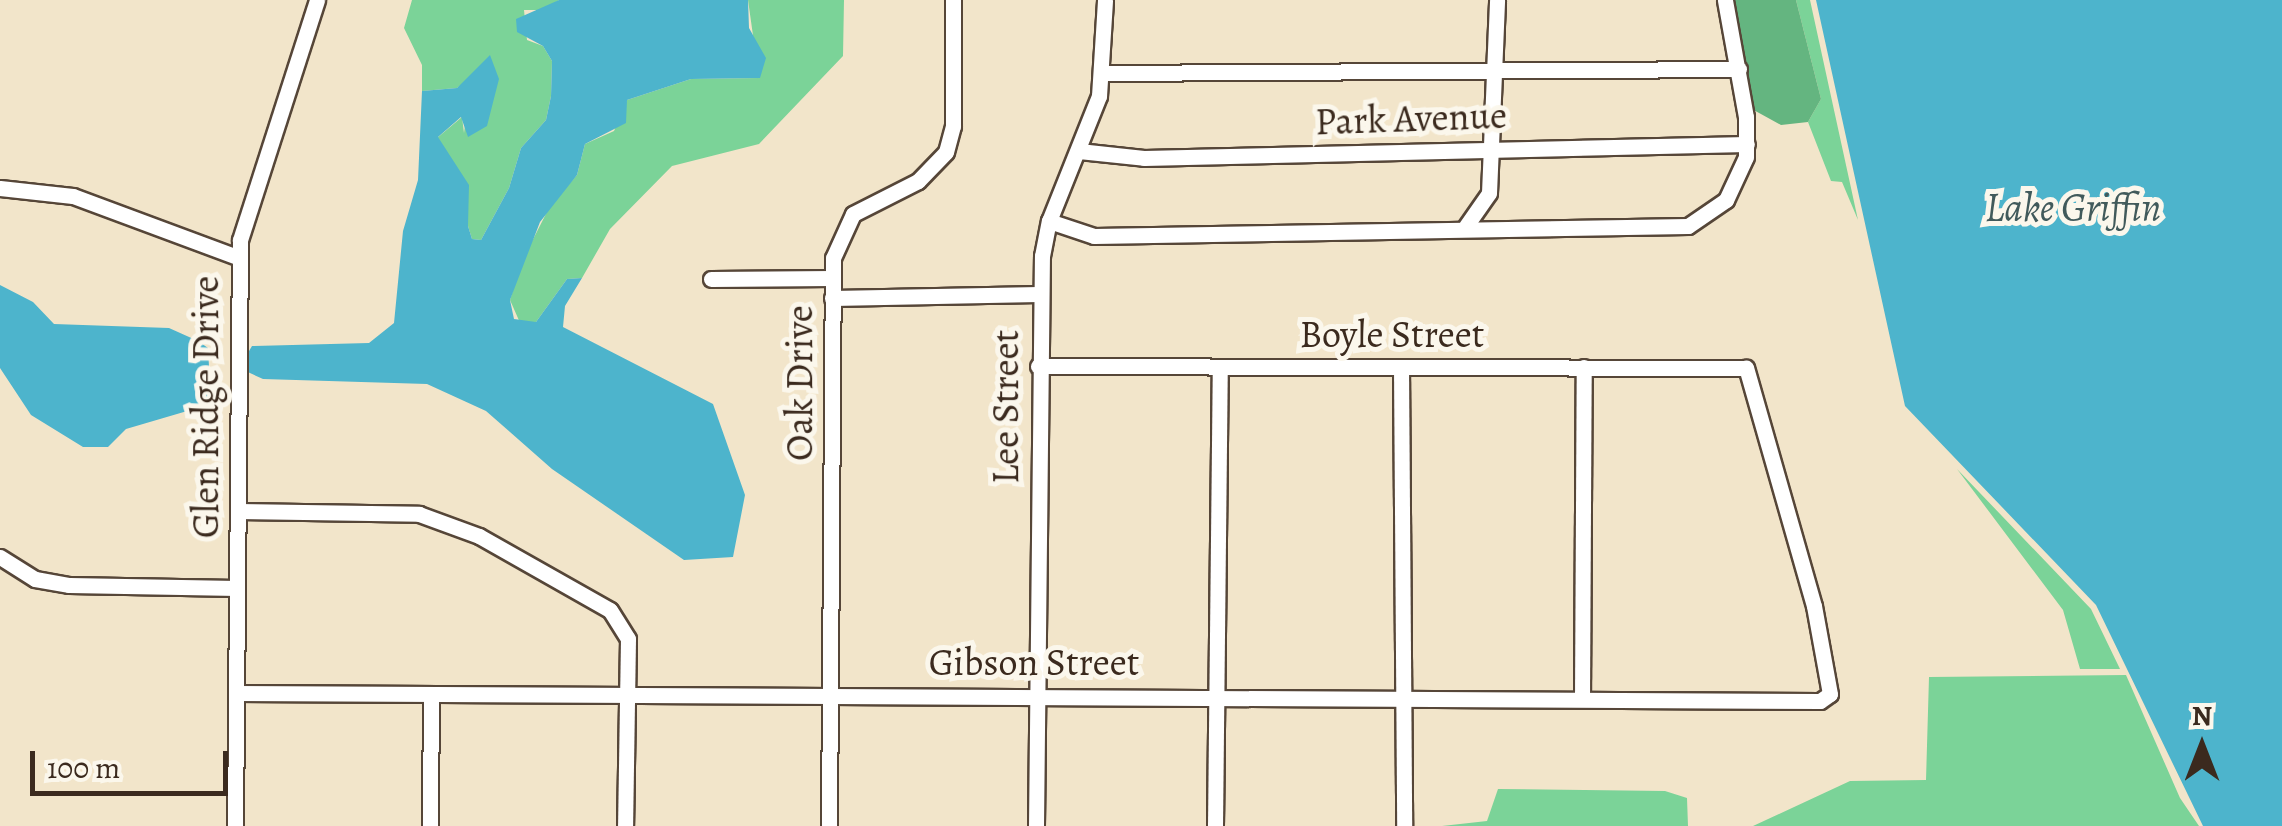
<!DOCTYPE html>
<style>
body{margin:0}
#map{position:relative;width:2282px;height:826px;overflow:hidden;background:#f2e5ca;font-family:Alegreya,serif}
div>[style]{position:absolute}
.green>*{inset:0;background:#7bd398}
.forest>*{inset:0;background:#64b580}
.water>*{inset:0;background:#4db4cc}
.roads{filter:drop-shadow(2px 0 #564638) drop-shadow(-2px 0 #564638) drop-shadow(0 2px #564638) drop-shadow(0 -2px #564638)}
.minor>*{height:15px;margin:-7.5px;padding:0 7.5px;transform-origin:7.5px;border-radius:7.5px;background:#fff}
span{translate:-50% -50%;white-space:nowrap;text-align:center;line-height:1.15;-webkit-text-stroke:10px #fbf7ec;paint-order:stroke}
.street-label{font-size:38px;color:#3b2a1e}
.water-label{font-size:40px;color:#415a5b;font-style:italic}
.north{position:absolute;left:2152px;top:696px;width:100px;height:100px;-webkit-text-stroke:8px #fbf7ec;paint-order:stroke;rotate:0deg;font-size:28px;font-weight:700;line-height:40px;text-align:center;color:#3b2a1e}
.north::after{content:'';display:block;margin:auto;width:35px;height:45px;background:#3b2a1e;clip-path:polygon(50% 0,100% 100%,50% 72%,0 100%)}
.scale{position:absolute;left:30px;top:751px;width:198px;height:45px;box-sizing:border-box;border:5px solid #3b2a1e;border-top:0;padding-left:12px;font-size:30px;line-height:35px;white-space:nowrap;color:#3b2a1e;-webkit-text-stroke:8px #fbf7ec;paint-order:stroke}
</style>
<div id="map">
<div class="green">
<div style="clip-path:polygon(412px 0,559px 0,544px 10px,524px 10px,527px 40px,543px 46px,552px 61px,551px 96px,546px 120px,521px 148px,509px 188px,481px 240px,472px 239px,468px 226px,468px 185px,437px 138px,462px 117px,464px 133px,471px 77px,457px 88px,422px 91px,422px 65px,404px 28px)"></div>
<div style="clip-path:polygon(748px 0,844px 0,843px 56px,759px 144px,672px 166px,610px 229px,582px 278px,567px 279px,536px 322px,521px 325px,510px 300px,523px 259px,550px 206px,577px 175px,585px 144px,614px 131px,627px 100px,691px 79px,759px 78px)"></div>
<div style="clip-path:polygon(1796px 0,1810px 0,1858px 220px,1842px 182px,1831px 181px,1808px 122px,1821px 99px)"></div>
<div style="clip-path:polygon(1957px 469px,2091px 609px,2120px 669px,2080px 669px,2063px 610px)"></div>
<div style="clip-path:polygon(2126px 675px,2180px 798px,2199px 826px,1753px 826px,1850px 781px,1926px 780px,1929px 677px)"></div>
<div style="clip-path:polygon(1498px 789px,1665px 791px,1687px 798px,1688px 826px,1442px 826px,1487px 821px)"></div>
</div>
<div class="forest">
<div style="clip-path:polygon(1718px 0,1796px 0,1821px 99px,1808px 122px,1781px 125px,1750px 108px)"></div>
</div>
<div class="water">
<div style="clip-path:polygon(559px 0,748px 0,749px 28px,766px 58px,760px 78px,691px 79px,627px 100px,626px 123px,585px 144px,577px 175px,540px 222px,510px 300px,514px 319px,536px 322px,567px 279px,582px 278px,565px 306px,563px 327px,713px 404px,745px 495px,733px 557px,684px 560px,552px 469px,486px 411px,427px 384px,263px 379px,239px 368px,252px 346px,369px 343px,394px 323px,403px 231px,418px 180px,422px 91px,457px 88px,490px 55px,499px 79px,487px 126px,468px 137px,461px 117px,438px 137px,469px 185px,468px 226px,472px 239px,481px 240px,509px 188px,521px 148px,546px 120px,551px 96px,552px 61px,543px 46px,517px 32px,516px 19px)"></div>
<div style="clip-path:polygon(1816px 0,2282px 0,2282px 826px,2203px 826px,2096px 605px,1905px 406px)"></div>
<div style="clip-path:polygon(0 285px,33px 302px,54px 324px,169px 328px,198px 341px,208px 348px,211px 404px,126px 429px,108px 447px,83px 447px,31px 415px,0 368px)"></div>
</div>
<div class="roads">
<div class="minor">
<div style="left:1102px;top:73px;width:637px;rotate:-0.36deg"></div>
<div style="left:1079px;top:151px;width:65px;rotate:6.1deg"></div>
<div style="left:1144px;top:158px;width:603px;rotate:-1.33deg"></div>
<div style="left:0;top:188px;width:73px;rotate:6.3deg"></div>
<div style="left:73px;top:196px;width:178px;rotate:20.4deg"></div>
<div style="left:1049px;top:221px;width:47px;rotate:18.4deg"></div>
<div style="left:1094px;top:236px;width:594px;rotate:-0.96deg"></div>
<div style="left:1688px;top:226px;width:46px;rotate:-34.4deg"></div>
<div style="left:1726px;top:200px;width:47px;rotate:-65.1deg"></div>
<div style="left:1746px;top:157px;width:40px;rotate:-90deg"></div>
<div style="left:1746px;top:117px;width:119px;rotate:-100.2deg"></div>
<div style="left:1466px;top:226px;width:40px;rotate:-55.1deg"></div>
<div style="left:1489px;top:193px;width:193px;rotate:-87.6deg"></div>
<div style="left:711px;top:279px;width:121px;rotate:-0.5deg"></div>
<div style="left:832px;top:298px;width:207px;rotate:-1.1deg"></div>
<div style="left:1401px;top:367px;width:459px;rotate:89.6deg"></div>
<div style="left:238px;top:511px;width:181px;rotate:0.9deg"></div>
<div style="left:419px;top:514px;width:64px;rotate:20.1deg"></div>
<div style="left:479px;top:536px;width:150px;rotate:29.5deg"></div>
<div style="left:610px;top:610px;width:34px;rotate:58deg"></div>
<div style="left:628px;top:639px;width:187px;rotate:90.9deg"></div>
<div style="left:0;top:557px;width:41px;rotate:32.2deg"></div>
<div style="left:35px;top:579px;width:35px;rotate:10deg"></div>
<div style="left:69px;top:585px;width:168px;rotate:1deg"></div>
<div style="left:236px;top:693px;width:1584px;rotate:0.29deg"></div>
<div style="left:1820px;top:701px;width:12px;rotate:-35deg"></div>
<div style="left:1830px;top:694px;width:89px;rotate:-100.3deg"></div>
<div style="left:1814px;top:606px;width:248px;rotate:-105.9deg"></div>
<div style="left:1746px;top:368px;width:708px;rotate:-179.84deg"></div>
<div style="left:1582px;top:699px;width:332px;rotate:-89.7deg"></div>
<div style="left:235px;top:826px;width:586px;rotate:-89.51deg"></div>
<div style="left:240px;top:240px;width:252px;rotate:-72.2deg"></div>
<div style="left:430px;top:826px;width:130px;rotate:-89.6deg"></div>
<div style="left:829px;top:826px;width:568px;rotate:-89.6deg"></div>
<div style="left:833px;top:258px;width:48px;rotate:-65.6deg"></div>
<div style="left:853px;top:214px;width:73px;rotate:-26.9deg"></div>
<div style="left:918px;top:181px;width:40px;rotate:-46deg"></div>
<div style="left:946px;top:152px;width:27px;rotate:-75deg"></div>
<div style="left:953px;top:126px;width:126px;rotate:-90deg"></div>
<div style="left:1036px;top:826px;width:570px;rotate:-89.4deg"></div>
<div style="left:1042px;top:256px;width:36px;rotate:-79deg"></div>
<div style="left:1049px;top:221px;width:135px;rotate:-68.2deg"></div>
<div style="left:1099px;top:96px;width:96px;rotate:-86.4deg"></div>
<div style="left:1215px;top:826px;width:457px;rotate:-89.4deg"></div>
</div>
</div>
<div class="street-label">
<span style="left:1411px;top:119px;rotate:-2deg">Park Avenue</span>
<span style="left:1392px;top:335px">Boyle Street</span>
<span style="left:800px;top:383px;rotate:-90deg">Oak Drive</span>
<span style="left:206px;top:407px;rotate:-90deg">Glen Ridge Drive</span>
<span style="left:1006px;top:407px;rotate:-90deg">Lee Street</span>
<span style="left:1034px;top:663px">Gibson Street</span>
</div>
<div class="water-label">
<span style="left:2073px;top:208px">Lake Griffin</span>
</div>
<div class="north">N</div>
<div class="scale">100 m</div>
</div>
